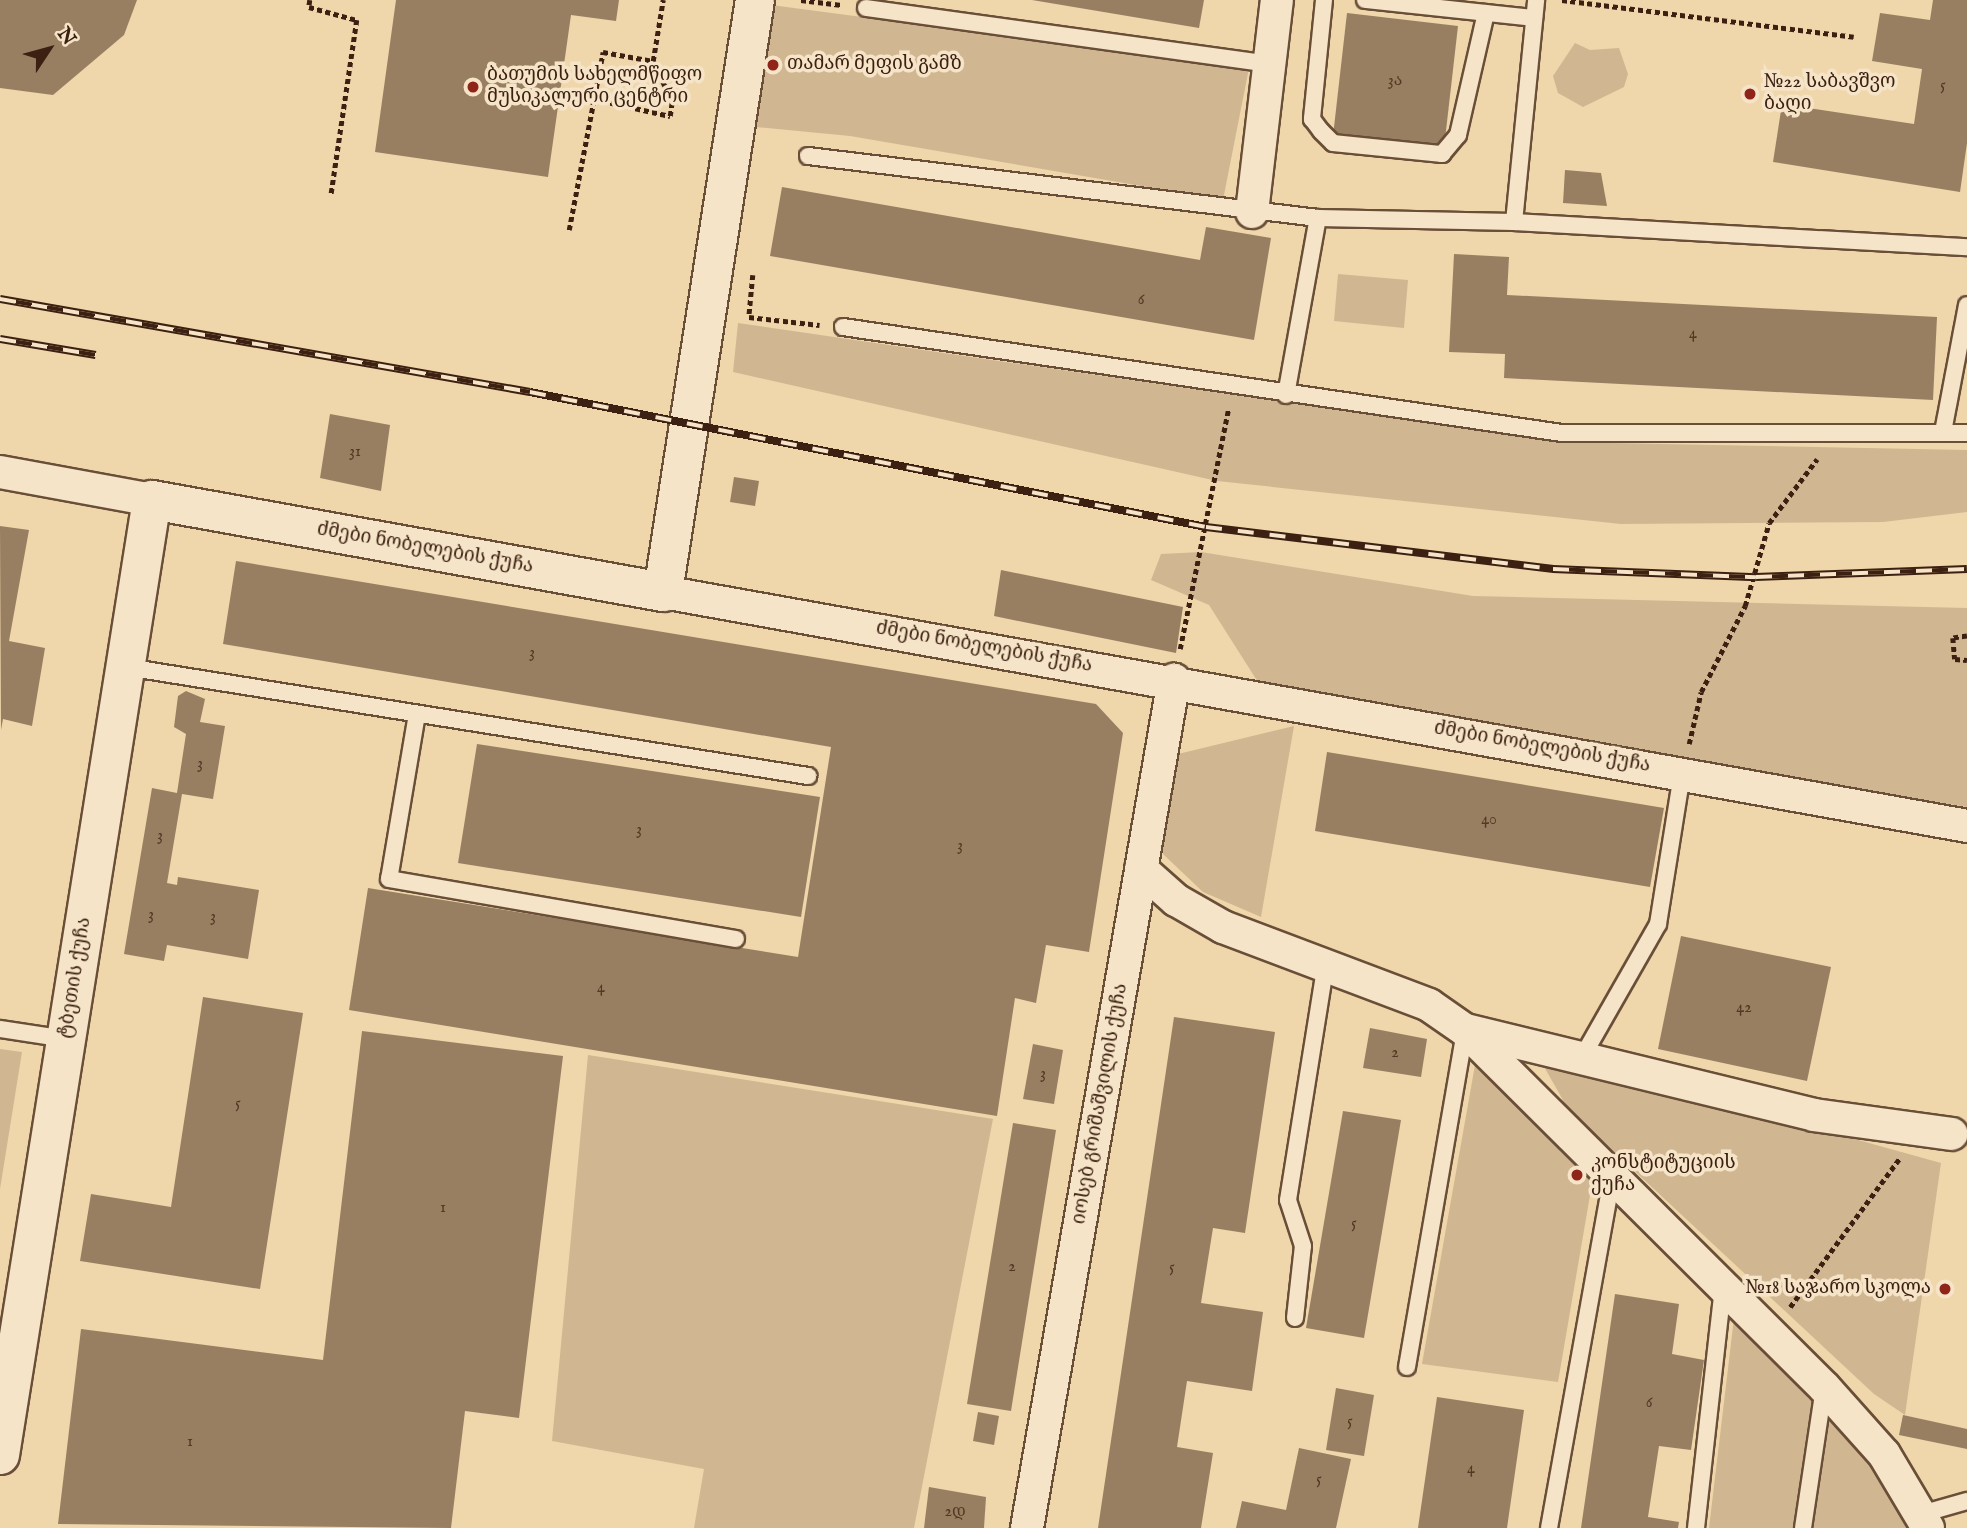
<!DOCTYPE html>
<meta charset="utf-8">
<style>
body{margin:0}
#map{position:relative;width:1967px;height:1528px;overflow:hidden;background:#efd6ab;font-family:"IM FELL English","Noto Serif Georgian",serif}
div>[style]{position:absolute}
.green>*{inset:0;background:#d1b791}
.building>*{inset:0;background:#997f61}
.path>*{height:4.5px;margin-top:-2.25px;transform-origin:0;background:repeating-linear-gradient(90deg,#3c2011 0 5px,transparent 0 8.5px)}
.roads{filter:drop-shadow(2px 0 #694e38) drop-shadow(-2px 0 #694e38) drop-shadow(0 2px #694e38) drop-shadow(0 -2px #694e38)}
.service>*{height:16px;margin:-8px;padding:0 8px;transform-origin:8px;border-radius:8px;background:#f5e4c8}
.minor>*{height:32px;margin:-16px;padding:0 16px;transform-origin:16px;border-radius:16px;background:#f5e4c8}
.tertiary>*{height:38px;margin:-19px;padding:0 19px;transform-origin:19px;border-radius:19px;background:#f5e4c8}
.rail>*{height:8px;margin-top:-4px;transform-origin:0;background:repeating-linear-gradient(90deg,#f5e4c8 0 16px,#3c2011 0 32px);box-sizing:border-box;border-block:2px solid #3c2011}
.dots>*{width:19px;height:19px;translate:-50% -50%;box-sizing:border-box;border:4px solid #f5e4c8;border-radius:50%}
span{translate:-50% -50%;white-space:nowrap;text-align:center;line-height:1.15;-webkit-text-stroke:7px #f5e4c8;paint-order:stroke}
.number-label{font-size:16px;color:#533825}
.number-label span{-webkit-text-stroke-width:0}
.poi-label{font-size:19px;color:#3c2011}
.left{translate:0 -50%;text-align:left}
.right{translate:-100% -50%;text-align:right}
.street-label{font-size:19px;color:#3c2011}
.north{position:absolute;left:14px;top:14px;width:70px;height:70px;-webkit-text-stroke:5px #f5e4c8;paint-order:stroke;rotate:54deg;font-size:19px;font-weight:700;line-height:28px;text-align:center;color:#3c2011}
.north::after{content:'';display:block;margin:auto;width:24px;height:32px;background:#3c2011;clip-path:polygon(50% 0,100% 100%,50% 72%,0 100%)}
</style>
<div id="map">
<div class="green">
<div style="clip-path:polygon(771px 5px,1249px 68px,1223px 200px,850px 136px,756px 127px)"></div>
<div style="clip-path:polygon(1575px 43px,1590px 50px,1619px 48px,1628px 74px,1624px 87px,1583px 107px,1558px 93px,1553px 76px)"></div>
<div style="clip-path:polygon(1338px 274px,1408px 280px,1404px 328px,1334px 321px)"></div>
<div style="clip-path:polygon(738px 323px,1558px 442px,1967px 450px,1967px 512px,1883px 522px,1621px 524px,1217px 481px,733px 372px)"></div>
<div style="clip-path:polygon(1201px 552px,1473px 596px,1967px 608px,1967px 807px,1263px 690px,1209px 605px,1151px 580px,1161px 554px)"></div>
<div style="clip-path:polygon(1294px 726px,1261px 917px,1203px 892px,1163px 854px,1155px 825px,1174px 755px)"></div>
<div style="clip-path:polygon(0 1049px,22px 1052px,0 1189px)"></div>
<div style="clip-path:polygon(588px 1055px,993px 1119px,914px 1528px,694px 1528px,704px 1469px,552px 1441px)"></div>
<div style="clip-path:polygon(1538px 1056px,1563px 1058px,1941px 1163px,1905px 1415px,1874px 1394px,1568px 1109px)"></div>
<div style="clip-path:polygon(1475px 1065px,1594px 1172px,1558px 1382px,1422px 1364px)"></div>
<div style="clip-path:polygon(1734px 1318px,1886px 1482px,1910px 1528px,1709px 1528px)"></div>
</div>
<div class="building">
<div style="clip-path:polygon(0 0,137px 0,124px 35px,53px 95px,0 88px)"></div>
<div style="clip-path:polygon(396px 0,619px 0,616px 21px,571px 15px,548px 177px,375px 152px)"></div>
<div style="clip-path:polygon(1032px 0,1204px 0,1199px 28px)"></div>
<div style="clip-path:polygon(1933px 0,1967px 0,1967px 143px,1960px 192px,1773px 162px,1782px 104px,1914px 124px,1922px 69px,1872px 61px,1880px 13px,1930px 20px)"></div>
<div style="clip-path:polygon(1347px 13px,1458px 26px,1444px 148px,1333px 136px)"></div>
<div style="clip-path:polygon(1565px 170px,1601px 173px,1607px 206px,1563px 203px)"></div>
<div style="clip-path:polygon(782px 187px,1200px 260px,1206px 227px,1271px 238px,1254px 340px,770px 256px)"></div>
<div style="clip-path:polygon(1454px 254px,1509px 257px,1507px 295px,1937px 317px,1933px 400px,1504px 378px,1505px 354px,1449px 352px)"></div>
<div style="clip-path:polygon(330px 414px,390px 425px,381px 491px,320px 478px)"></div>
<div style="clip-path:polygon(734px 477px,759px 481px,755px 506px,730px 502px)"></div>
<div style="clip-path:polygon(0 526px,29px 530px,9px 641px,45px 648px,32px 726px,3px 719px,1px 730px)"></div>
<div style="clip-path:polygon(236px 561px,1096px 704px,1123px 733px,1089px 952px,1046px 945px,1036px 1003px,1015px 998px,997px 1116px,349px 1010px,368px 888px,798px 957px,831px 747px,223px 644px)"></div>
<div style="clip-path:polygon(1001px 570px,1183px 607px,1176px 653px,994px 616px)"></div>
<div style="clip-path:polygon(186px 691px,205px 699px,200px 722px,225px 726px,213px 799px,182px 794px,167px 883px,177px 885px,178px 877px,259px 890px,248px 959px,167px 945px,164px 961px,124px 954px,152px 788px,177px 793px,186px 734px,174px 727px,178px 696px)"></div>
<div style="clip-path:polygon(477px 744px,820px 797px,801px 917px,458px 863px)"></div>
<div style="clip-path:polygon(1327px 752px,1664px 808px,1650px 887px,1315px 831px)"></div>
<div style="clip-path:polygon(1681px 936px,1831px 967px,1807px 1081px,1658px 1049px)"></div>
<div style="clip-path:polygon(203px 997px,303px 1013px,260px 1289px,80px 1261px,91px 1194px,171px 1207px)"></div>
<div style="clip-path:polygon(1174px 1017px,1275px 1032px,1245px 1233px,1213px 1228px,1201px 1303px,1263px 1312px,1252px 1391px,1187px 1381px,1177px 1447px,1213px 1453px,1201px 1528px,1098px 1528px)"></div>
<div style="clip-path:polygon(1370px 1028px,1427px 1039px,1421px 1077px,1363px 1068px)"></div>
<div style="clip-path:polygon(362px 1031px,563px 1056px,519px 1418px,465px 1411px,451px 1528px,58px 1524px,81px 1329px,323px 1360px)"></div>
<div style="clip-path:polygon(1033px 1044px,1063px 1050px,1054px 1104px,1023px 1099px)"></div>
<div style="clip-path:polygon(1343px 1111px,1401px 1120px,1364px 1338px,1306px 1328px)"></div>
<div style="clip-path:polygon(1013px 1123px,1056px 1130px,1011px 1411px,967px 1404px)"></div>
<div style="clip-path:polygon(1615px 1294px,1679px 1304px,1672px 1354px,1704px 1360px,1691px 1450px,1659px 1446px,1648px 1517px,1679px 1522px,1678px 1528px,1581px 1528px)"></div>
<div style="clip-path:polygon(1336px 1388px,1374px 1395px,1364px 1456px,1326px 1450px)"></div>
<div style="clip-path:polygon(1437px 1397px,1524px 1410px,1507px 1528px,1418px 1528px)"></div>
<div style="clip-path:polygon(978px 1412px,999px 1416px,994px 1445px,973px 1441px)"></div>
<div style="clip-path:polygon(1903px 1415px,1967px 1429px,1967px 1449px,1899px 1435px)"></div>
<div style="clip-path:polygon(1299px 1448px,1351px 1459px,1336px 1528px,1236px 1528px,1242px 1501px,1286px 1510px)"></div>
<div style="clip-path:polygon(929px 1487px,986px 1497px,984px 1528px,924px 1528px)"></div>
</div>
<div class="path">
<div style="left:310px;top:0;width:7px;rotate:98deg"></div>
<div style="left:309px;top:7px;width:50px;rotate:15.2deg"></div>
<div style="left:357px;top:20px;width:178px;rotate:98.4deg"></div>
<div style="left:801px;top:0;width:41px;rotate:7deg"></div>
<div style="left:1562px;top:0;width:294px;rotate:7.2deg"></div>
<div style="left:594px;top:99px;width:78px;rotate:12.6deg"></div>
<div style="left:670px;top:116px;width:14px;rotate:-82deg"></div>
<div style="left:672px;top:102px;width:45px;rotate:-114.9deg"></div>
<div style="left:569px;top:230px;width:181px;rotate:-79.2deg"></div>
<div style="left:603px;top:52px;width:51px;rotate:10.2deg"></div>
<div style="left:653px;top:61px;width:62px;rotate:-80.7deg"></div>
<div style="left:753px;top:275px;width:42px;rotate:95.4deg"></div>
<div style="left:749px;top:317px;width:71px;rotate:6.4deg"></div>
<div style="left:1967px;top:636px;width:14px;rotate:172deg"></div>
<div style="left:1953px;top:638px;width:21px;rotate:85deg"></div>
<div style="left:1955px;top:659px;width:12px;rotate:5deg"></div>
<div style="left:1180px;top:649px;width:244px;rotate:-78.6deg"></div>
<div style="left:1689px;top:744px;width:53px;rotate:-77deg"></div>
<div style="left:1701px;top:692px;width:97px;rotate:-62.9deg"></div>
<div style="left:1745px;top:606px;width:86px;rotate:-73.9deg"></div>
<div style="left:1769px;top:523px;width:80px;rotate:-53.1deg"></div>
<div style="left:1790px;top:1307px;width:184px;rotate:-53.6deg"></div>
</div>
<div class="roads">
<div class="service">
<div style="left:1324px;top:0;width:120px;rotate:95.8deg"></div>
<div style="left:1312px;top:119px;width:15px;rotate:53deg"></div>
<div style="left:1321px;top:131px;width:17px;rotate:45deg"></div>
<div style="left:1333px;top:143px;width:110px;rotate:5.8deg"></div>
<div style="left:1442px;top:154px;width:25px;rotate:-50deg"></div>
<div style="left:1458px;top:135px;width:125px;rotate:-77.1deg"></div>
<div style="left:1365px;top:0;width:170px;rotate:6.1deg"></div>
<div style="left:866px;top:8px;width:407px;rotate:7.9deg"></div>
<div style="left:808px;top:156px;width:514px;rotate:6.93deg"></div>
<div style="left:1318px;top:218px;width:196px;rotate:1.2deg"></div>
<div style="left:1514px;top:222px;width:454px;rotate:3.2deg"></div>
<div style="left:1514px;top:222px;width:223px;rotate:-84.3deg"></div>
<div style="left:843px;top:327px;width:727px;rotate:8.39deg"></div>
<div style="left:1562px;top:433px;width:405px"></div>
<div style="left:1286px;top:395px;width:180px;rotate:-79.8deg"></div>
<div style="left:1943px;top:432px;width:129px;rotate:-79.3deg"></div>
<div style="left:126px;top:667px;width:691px;rotate:9.08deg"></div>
<div style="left:417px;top:714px;width:167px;rotate:99.6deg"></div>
<div style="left:389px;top:879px;width:352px;rotate:9.8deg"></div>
<div style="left:0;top:1029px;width:67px;rotate:8.6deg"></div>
<div style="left:1581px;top:1059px;width:155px;rotate:-60.3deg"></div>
<div style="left:1658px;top:924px;width:152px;rotate:-80.9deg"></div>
<div style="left:1295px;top:1318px;width:72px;rotate:-83.7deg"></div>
<div style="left:1303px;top:1246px;width:48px;rotate:-108.1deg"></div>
<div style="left:1288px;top:1200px;width:240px;rotate:-80.9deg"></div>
<div style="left:1407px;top:1367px;width:342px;rotate:-80.2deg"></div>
<div style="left:1921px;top:1514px;width:48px;rotate:-15.8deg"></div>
<div style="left:1549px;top:1528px;width:356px;rotate:-79.8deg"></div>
<div style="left:1696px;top:1528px;width:241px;rotate:-83.6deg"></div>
<div style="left:1803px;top:1528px;width:142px;rotate:-81.5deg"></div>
</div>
<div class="minor">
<div style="left:1252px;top:212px;width:213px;rotate:-83.3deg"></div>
<div style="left:0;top:472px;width:155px;rotate:10.4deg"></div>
<div style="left:663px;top:592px;width:1325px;rotate:10.17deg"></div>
<div style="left:1141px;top:869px;width:47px;rotate:41.5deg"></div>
<div style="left:1176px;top:900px;width:54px;rotate:29.9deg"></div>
<div style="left:1223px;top:927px;width:220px;rotate:20.7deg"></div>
<div style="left:1429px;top:1005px;width:44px;rotate:34.8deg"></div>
<div style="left:1465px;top:1030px;width:506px;rotate:44.84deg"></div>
<div style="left:1824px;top:1387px;width:90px;rotate:48.2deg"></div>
<div style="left:1884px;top:1454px;width:86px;rotate:59.3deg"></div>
<div style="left:1466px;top:1030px;width:358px;rotate:13.7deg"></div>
<div style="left:1814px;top:1115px;width:139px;rotate:7.8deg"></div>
<div style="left:1027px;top:1528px;width:861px;rotate:-80.17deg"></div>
</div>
<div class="tertiary">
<div style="left:0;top:1455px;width:967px;rotate:-80.96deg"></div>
<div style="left:152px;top:500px;width:519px;rotate:10.21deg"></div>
<div style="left:663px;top:592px;width:599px;rotate:-81.17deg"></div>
</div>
</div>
<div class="rail">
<div style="left:0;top:299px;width:538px;rotate:9.95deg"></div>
<div style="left:530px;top:392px;width:689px;rotate:11.29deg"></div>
<div style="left:1206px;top:527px;width:350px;rotate:6.9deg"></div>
<div style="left:1553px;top:569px;width:203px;rotate:2.3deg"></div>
<div style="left:1756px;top:577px;width:211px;rotate:-2.2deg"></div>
<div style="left:0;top:339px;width:97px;rotate:9.5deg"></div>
</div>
<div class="dots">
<div style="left:773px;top:65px;background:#8f2418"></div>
<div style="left:473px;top:87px;background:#8f2418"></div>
<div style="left:1750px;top:94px;background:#8f2418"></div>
<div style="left:1577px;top:1175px;background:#8f2418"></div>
<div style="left:1945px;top:1289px;background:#8f2418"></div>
</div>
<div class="number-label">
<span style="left:1395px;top:81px">3ა</span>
<span style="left:1943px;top:86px">5</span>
<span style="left:1141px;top:300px">6</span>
<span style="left:1693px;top:334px">4</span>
<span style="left:355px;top:452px">31</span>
<span style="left:532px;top:653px">3</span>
<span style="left:200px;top:764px">3</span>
<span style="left:1489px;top:820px">40</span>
<span style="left:639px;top:830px">3</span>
<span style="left:160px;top:836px">3</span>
<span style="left:960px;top:846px">3</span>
<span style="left:151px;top:915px">3</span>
<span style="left:213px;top:917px">3</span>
<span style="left:601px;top:988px">4</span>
<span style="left:1744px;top:1008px">42</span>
<span style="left:1395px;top:1053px">2</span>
<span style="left:1043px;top:1074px">3</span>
<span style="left:238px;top:1104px">5</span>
<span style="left:443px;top:1208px">1</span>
<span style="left:1354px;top:1224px">5</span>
<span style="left:1012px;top:1267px">2</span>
<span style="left:1172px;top:1268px">5</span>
<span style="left:1649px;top:1403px">6</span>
<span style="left:1350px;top:1422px">5</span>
<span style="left:190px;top:1442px">1</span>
<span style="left:1471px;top:1469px">4</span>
<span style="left:1319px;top:1480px">5</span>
<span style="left:955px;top:1512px">2დ</span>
</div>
<div class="poi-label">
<span class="left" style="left:787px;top:65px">თამარ მეფის გამზ</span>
<span class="left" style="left:487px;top:87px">ბათუმის სახელმწიფო<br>მუსიკალური ცენტრი</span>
<span class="left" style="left:1764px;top:94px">№22 საბავშვო<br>ბაღი</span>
<span class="left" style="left:1591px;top:1175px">კონსტიტუციის<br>ქუჩა</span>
<span class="right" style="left:1931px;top:1289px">№18 საჯარო სკოლა</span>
</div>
<div class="street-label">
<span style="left:425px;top:549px;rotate:10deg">ძმები ნობელების ქუჩა</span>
<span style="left:984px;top:648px;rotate:10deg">ძმები ნობელების ქუჩა</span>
<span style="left:1542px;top:748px;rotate:10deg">ძმები ნობელების ქუჩა</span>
<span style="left:76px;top:978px;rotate:-81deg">ტბეთის ქუჩა</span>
<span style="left:1101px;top:1104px;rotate:-80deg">იოსებ გრიშაშვილის ქუჩა</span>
</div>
<div class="north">N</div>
</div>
